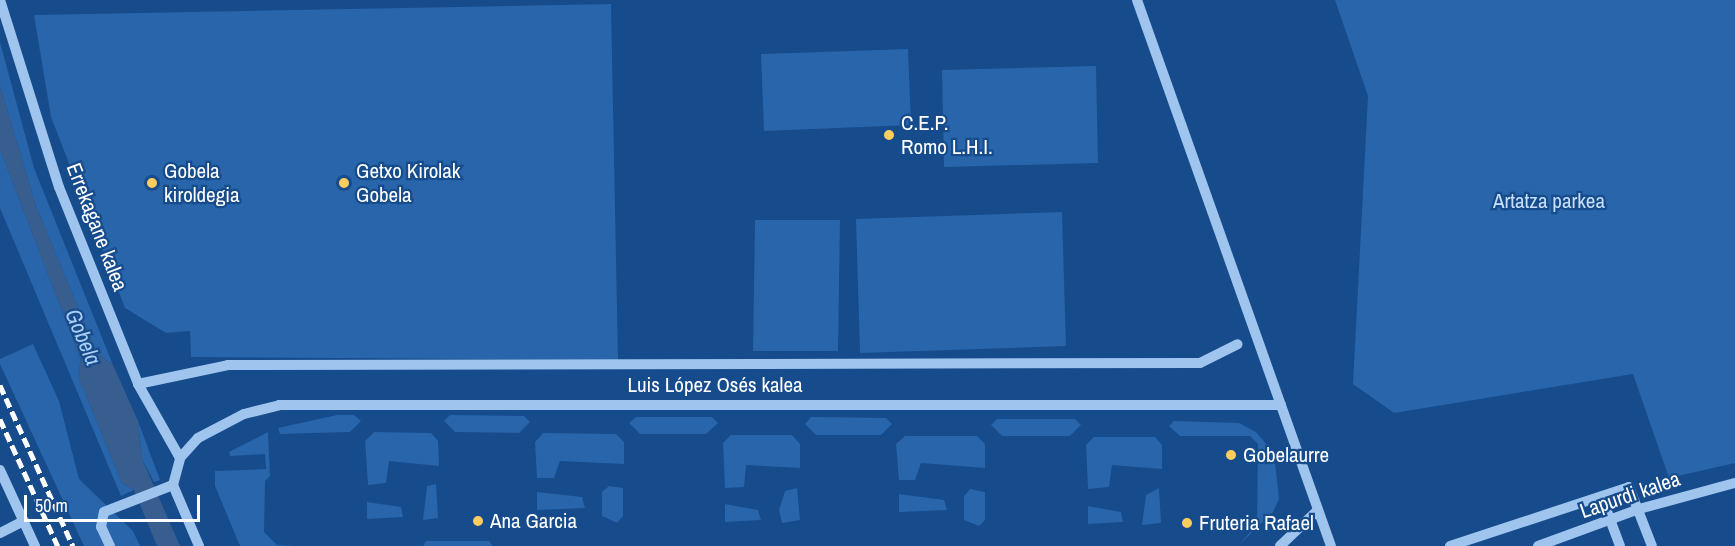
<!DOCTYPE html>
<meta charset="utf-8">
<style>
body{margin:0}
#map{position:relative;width:1735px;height:546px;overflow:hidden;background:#164b8c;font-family:"Archivo Narrow",sans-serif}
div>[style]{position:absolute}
.green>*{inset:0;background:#2865aa}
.water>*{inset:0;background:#375e8e}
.minor>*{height:10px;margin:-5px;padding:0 5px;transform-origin:5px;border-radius:5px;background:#9fc5ef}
.rail>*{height:4.5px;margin-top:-2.25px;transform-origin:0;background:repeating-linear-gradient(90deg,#fff 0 10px,transparent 0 14.5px)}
.dots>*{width:16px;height:16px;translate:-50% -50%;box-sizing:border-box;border:3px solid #164b8c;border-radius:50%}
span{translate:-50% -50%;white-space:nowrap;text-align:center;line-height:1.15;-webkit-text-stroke:4.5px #164b8c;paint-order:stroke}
.poi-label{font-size:21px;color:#fff}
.left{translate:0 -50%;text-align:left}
.park-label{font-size:21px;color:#c6dffb}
.street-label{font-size:21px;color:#fff}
.water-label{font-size:22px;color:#abcff6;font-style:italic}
.scale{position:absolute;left:24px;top:495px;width:176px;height:27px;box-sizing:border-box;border:3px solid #fff;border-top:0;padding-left:8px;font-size:18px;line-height:21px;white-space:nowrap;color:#fff;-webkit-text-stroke:4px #164b8c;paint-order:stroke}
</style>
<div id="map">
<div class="green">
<div style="clip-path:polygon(1335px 0,1735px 0,1735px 463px,1669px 478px,1633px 374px,1394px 413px,1353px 384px,1368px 96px)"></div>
<div style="clip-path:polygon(611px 4px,618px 360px,191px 357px,190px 331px,166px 333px,125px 308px,51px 117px,34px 15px)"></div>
<div style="clip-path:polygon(0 42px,34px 168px,113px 365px,97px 353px,36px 206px,0 86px)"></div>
<div style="clip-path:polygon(908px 49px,911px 125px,764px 131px,761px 54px)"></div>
<div style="clip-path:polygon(1096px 66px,1098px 163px,944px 167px,942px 70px)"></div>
<div style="clip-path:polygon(0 149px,81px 360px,78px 376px,122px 483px,134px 490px,121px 496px,0 208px)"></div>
<div style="clip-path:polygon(1062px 212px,1066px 346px,860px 353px,856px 219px)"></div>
<div style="clip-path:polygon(755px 220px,840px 220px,838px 351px,753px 351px)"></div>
<div style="clip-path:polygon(33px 344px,59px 401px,79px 479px,133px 531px,140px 546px,84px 546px,0 364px,0 359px)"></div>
<div style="clip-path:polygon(337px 415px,354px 415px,361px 421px,350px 432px,280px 434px,278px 428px)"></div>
<div style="clip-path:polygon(450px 415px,524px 416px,530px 422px,519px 433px,455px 432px,444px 421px)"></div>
<div style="clip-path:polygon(636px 417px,712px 417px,718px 423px,706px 434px,640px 434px,629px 423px)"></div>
<div style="clip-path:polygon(811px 417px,886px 418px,892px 424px,881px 435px,816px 435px,805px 424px)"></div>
<div style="clip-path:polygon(997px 419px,1075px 419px,1081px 425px,1070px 436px,1002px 436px,991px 425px)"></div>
<div style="clip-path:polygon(138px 421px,160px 480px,154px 482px,142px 459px)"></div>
<div style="clip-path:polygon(1174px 421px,1239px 423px,1256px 432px,1274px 453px,1279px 499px,1273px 512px,1238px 546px,1257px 524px,1258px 444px,1250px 436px,1180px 436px,1169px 426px)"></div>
<div style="clip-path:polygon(268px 432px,270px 476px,265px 481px,264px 532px,277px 545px,293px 546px,240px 546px,215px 486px,215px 471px,266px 469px,265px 454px,230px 456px,229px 452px)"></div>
<div style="clip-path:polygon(374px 432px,431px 433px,438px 441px,439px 466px,389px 461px,386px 483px,368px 485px,365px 441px)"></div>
<div style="clip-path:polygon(543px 433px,616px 434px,624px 442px,624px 464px,560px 461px,554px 478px,537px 478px,535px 442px)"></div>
<div style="clip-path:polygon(731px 435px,792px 435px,800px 444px,800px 468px,746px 465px,744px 487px,725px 488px,723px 443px)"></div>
<div style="clip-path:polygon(905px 436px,977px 436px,985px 444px,985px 468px,921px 463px,915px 480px,899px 480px,896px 444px)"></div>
<div style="clip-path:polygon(1094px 437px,1155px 437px,1162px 445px,1162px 469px,1112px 465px,1109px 487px,1088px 489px,1086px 445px)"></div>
<div style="clip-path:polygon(436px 484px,438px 518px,423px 520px,427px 486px)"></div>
<div style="clip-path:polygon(609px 486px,623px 488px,623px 516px,617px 523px,602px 516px,602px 492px)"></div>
<div style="clip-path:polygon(797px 488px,800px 520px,782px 523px,779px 510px,785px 491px)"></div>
<div style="clip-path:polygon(1159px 488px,1161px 523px,1142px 525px,1146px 495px)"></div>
<div style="clip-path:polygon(970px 489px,985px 492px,985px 520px,979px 526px,964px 520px,964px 496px)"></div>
<div style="clip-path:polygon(537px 492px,582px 497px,585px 508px,537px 510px)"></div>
<div style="clip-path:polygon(899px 494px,944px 500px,947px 510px,899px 512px)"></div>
<div style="clip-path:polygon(367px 502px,401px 507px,403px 517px,367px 519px)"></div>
<div style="clip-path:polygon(725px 504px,758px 510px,761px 520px,725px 522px)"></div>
<div style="clip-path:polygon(1088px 506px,1121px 512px,1123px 522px,1088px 524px)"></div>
<div style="clip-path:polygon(426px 541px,489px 541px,493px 546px,423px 546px)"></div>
</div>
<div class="water">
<div style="clip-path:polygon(0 86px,36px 206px,97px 353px,113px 365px,138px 421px,142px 459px,180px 546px,157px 546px,134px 490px,122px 483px,78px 376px,81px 360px,0 149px)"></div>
</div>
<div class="minor">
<div style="left:0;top:0;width:196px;rotate:72.5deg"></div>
<div style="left:59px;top:187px;width:212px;rotate:68.1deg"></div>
<div style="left:138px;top:384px;width:85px;rotate:60.4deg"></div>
<div style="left:1137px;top:0;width:579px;rotate:70.44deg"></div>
<div style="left:138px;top:384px;width:92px;rotate:-11.9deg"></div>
<div style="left:228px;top:365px;width:972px;rotate:-0.12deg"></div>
<div style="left:1200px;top:363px;width:42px;rotate:-26.6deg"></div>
<div style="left:0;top:470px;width:84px;rotate:65.3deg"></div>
<div style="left:1602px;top:498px;width:51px;rotate:69.4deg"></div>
<div style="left:0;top:533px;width:27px;rotate:-27deg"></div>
<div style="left:110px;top:546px;width:21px;rotate:-115deg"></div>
<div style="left:101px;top:527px;width:15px;rotate:-79deg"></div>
<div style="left:104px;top:512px;width:74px;rotate:-21.4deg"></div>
<div style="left:199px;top:546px;width:66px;rotate:-113.1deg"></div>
<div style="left:173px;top:485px;width:28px;rotate:-75deg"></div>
<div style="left:180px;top:458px;width:27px;rotate:-48deg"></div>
<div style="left:198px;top:438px;width:52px;rotate:-27.6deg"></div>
<div style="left:244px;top:414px;width:36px;rotate:-14deg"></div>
<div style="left:279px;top:405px;width:1002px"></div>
<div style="left:1280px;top:546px;width:52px;rotate:-43.5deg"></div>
<div style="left:1450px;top:546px;width:188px;rotate:-18.2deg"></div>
<div style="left:1629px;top:487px;width:63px;rotate:68.7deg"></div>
<div style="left:1538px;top:546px;width:108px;rotate:-20.1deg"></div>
<div style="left:1639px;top:509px;width:99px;rotate:-15.2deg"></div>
</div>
<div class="rail">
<div style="left:0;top:385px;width:177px;rotate:65.6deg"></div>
<div style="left:0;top:419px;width:140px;rotate:65.5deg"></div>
</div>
<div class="dots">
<div style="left:889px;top:135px;background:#ffcd5d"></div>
<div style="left:152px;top:183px;background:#ffcd5d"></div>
<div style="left:344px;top:183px;background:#ffcd5d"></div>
<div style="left:1231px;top:455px;background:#ffcd5d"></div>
<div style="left:478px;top:521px;background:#ffcd5d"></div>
<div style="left:1187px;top:523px;background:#ffcd5d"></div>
</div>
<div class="poi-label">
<span class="left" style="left:901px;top:135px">C.E.P.<br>Romo L.H.I.</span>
<span class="left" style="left:164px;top:183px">Gobela<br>kiroldegia</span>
<span class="left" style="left:356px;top:183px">Getxo Kirolak<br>Gobela</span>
<span class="left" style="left:1243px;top:455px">Gobelaurre</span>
<span class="left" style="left:490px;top:521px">Ana Garcia</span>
<span class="left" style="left:1199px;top:523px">Fruteria Rafael</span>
</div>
<div class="park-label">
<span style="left:1549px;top:201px">Artatza parkea</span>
</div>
<div class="street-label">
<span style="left:97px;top:227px;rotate:69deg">Errekagane kalea</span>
<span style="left:715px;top:385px">Luis López Osés kalea</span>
<span style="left:1630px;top:495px;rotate:-19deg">Lapurdi kalea</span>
</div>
<div class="water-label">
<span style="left:83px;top:337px;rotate:67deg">Gobela</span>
</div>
<div class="scale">50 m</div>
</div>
